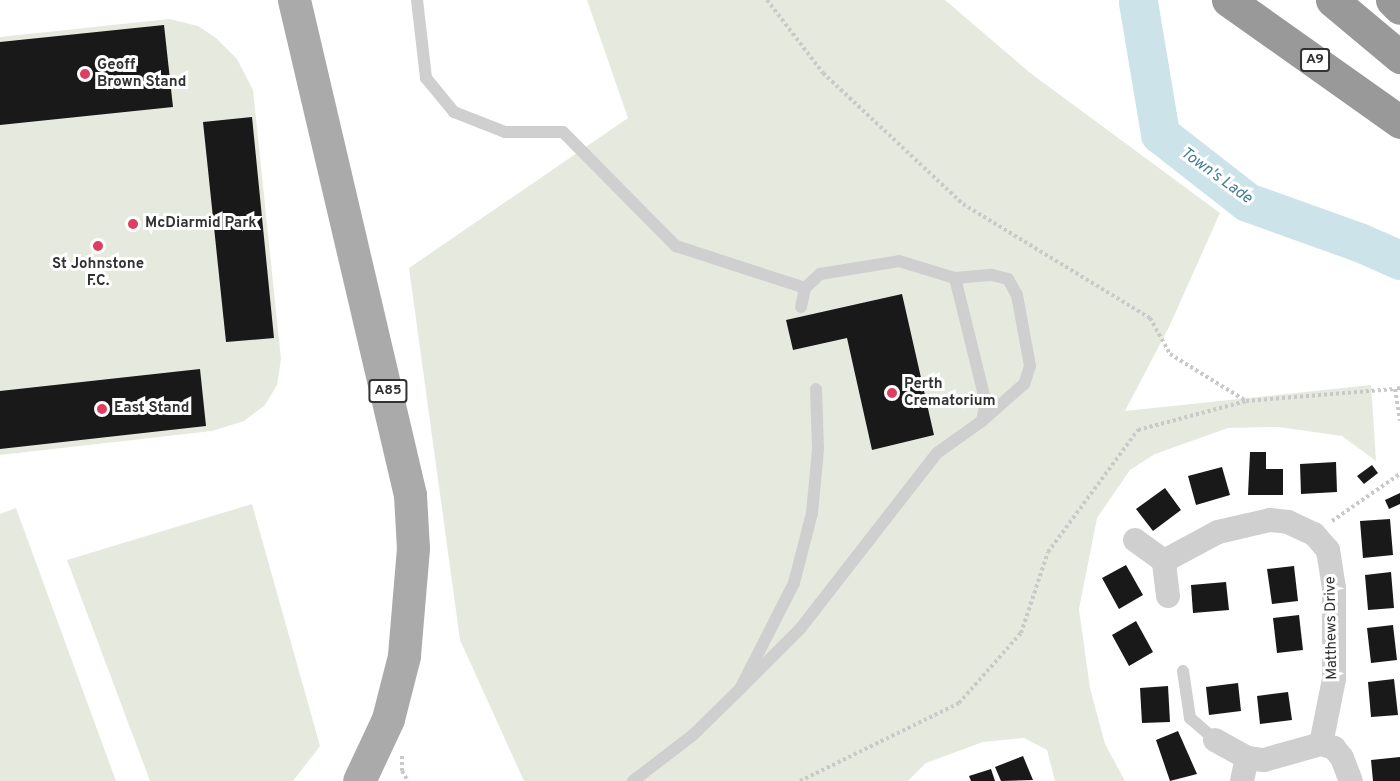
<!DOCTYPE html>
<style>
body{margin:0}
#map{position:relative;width:1400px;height:781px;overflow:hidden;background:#fff;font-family:Overpass,sans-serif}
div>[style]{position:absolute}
.green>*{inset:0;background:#e6eade}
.river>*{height:39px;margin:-19.5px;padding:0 19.5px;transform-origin:19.5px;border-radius:19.5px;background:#cce3ea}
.building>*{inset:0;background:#191919}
.path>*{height:4px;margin-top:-2px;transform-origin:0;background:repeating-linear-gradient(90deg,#c9c9c9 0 3px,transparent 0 6px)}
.lane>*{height:12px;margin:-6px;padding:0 6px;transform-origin:6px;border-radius:6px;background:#cfcfcf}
.street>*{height:24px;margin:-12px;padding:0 12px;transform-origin:12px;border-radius:12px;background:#cfcfcf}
.primary>*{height:33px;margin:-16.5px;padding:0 16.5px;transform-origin:16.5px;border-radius:16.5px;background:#aaa}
.highway>*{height:33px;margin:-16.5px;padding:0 16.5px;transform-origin:16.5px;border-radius:16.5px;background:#999}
.dots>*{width:16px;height:16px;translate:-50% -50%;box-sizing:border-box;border:3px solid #fff;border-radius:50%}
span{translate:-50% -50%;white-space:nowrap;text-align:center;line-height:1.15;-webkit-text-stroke:6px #fff;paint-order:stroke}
.shield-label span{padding:2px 4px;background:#fff;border:2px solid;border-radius:4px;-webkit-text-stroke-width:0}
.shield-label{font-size:14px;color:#323232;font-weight:700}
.poi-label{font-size:15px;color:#323232;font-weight:700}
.left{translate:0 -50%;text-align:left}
.street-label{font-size:15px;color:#323232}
.water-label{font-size:16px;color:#427d91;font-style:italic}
</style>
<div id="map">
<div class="green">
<div style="clip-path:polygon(587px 0,945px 0,1029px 72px,1220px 213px,1169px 327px,1125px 411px,1371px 385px,1376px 461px,1342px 436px,1278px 427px,1228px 428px,1155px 454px,1130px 470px,1097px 518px,1079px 609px,1090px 688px,1105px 744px,1125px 781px,1055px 781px,1047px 750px,1024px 738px,983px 742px,926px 763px,908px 781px,524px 781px,460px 640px,409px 268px,628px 118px)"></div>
<div style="clip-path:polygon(169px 19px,198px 26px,216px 38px,237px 59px,253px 90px,281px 359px,277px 385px,265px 405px,244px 421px,212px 431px,0 455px,0 37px)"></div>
<div style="clip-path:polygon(252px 504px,320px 746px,293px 781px,150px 781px,67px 560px)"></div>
<div style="clip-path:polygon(16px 508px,116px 781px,0 781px,0 514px)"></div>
</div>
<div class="river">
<div style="left:1138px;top:2px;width:134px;rotate:80.5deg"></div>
<div style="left:1160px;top:134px;width:110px;rotate:38deg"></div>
<div style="left:1247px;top:202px;width:119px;rotate:19.7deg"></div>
<div style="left:1359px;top:242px;width:45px;rotate:23.7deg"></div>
</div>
<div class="building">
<div style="clip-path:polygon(164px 25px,173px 107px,0 125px,0 42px)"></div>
<div style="clip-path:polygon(252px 117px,274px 338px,226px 342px,203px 122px)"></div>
<div style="clip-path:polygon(902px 294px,934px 435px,872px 450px,847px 338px,793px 350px,786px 320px)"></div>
<div style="clip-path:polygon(200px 369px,206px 426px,0 449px,0 391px)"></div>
<div style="clip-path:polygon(1250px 452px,1266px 452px,1266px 469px,1283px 469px,1283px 495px,1248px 495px)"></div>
<div style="clip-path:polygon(1336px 462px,1337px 492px,1301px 494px,1300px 464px)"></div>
<div style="clip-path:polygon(1372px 465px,1378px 473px,1364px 484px,1357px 476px)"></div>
<div style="clip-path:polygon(1222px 467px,1230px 495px,1196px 505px,1188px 476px)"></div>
<div style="clip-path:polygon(1165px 488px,1181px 510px,1153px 531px,1136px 509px)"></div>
<div style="clip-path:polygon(1400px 493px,1400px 504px,1389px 509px,1385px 500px)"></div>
<div style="clip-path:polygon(1390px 519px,1393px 555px,1363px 558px,1360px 521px)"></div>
<div style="clip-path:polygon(1126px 565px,1143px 595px,1119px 609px,1102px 578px)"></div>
<div style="clip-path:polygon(1294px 566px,1298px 601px,1272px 604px,1267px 569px)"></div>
<div style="clip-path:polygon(1391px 572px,1394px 608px,1368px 610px,1365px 575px)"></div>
<div style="clip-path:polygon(1226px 582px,1229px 610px,1193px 613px,1191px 585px)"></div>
<div style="clip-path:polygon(1299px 615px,1303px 650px,1277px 653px,1273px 618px)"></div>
<div style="clip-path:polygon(1136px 621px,1153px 652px,1129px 666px,1112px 635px)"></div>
<div style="clip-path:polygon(1393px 625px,1397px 660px,1371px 663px,1367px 628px)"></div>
<div style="clip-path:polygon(1394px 679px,1398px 715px,1371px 717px,1368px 682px)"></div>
<div style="clip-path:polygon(1238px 683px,1241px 711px,1209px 715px,1206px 687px)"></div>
<div style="clip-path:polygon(1168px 686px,1170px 722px,1142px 723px,1140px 688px)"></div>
<div style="clip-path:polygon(1288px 692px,1292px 720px,1260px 724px,1257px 696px)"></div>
<div style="clip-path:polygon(1178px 731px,1197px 774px,1170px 781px,1156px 740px)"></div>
<div style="clip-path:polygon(1023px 756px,1033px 780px,1001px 781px,995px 767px)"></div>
<div style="clip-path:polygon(1400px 757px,1400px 781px,1373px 781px,1371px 760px)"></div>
<div style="clip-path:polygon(991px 769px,995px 781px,971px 781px,969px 776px)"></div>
</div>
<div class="path">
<div style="left:767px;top:0;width:92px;rotate:52.5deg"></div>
<div style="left:823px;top:73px;width:192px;rotate:43.1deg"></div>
<div style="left:963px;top:204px;width:219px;rotate:31.4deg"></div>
<div style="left:1150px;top:318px;width:41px;rotate:60.9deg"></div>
<div style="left:1170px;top:354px;width:89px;rotate:31.7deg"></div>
<div style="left:1400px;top:388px;width:5px;rotate:169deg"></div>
<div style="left:1395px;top:389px;width:32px;rotate:81deg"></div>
<div style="left:1332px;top:521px;width:83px;rotate:-34.7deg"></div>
<div style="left:402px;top:756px;width:15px;rotate:90deg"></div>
<div style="left:402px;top:771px;width:12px;rotate:59deg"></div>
<div style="left:800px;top:781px;width:177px;rotate:-26.1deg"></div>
<div style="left:959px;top:703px;width:94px;rotate:-48.5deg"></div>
<div style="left:1021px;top:633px;width:85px;rotate:-71.6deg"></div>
<div style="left:1048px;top:552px;width:152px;rotate:-53.6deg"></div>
<div style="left:1138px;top:430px;width:112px;rotate:-15deg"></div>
<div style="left:1246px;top:401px;width:149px;rotate:-4.6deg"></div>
</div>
<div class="lane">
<div style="left:417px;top:0;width:79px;rotate:83.4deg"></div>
<div style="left:426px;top:78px;width:44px;rotate:50.5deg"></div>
<div style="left:454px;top:112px;width:55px;rotate:21.4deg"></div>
<div style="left:505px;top:132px;width:58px"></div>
<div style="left:563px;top:132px;width:161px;rotate:45.3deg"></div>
<div style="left:676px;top:246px;width:136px;rotate:18deg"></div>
<div style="left:955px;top:278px;width:37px;rotate:-5deg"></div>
<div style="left:992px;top:275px;width:16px;rotate:14deg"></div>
<div style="left:1008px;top:279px;width:18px;rotate:61deg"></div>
<div style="left:1017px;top:295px;width:72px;rotate:79.6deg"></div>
<div style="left:1030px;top:366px;width:19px;rotate:108deg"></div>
<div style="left:1024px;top:384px;width:56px;rotate:138.6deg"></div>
<div style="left:801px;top:307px;width:19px;rotate:-78deg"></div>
<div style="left:805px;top:288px;width:21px;rotate:-43deg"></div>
<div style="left:820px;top:274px;width:80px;rotate:-9.3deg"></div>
<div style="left:899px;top:261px;width:59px;rotate:16.9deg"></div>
<div style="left:955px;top:278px;width:129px;rotate:76.1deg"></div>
<div style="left:986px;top:403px;width:18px;rotate:103deg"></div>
<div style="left:982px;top:421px;width:55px;rotate:144.6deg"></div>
<div style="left:937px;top:453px;width:222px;rotate:127.9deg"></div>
<div style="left:801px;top:628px;width:86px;rotate:135deg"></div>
<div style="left:740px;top:689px;width:119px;rotate:-63deg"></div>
<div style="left:794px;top:583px;width:72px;rotate:-75.6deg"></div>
<div style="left:812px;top:513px;width:64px;rotate:-84.6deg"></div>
<div style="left:818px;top:449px;width:60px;rotate:-91.9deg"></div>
<div style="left:1183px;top:671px;width:48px;rotate:81.5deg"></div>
<div style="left:1190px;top:718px;width:33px;rotate:41deg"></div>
<div style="left:633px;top:781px;width:76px;rotate:-37.5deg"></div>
<div style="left:693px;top:735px;width:66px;rotate:-44.4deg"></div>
</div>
<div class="street">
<div style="left:1135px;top:540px;width:36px;rotate:36deg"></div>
<div style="left:1168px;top:596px;width:35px;rotate:-97deg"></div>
<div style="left:1164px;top:561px;width:61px;rotate:-28.2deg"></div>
<div style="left:1218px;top:532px;width:53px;rotate:-13deg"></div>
<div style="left:1270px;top:520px;width:18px;rotate:6deg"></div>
<div style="left:1288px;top:522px;width:29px;rotate:25deg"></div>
<div style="left:1314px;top:534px;width:21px;rotate:49deg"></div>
<div style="left:1328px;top:550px;width:38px;rotate:81deg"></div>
<div style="left:1334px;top:588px;width:91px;rotate:90deg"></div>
<div style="left:1334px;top:679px;width:66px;rotate:101.3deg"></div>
<div style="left:1321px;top:744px;width:14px;rotate:17deg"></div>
<div style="left:1334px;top:748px;width:13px;rotate:51deg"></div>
<div style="left:1342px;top:758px;width:25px;rotate:69deg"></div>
<div style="left:1215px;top:740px;width:37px;rotate:29deg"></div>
<div style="left:1247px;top:758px;width:17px;rotate:7deg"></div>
<div style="left:1264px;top:760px;width:59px;rotate:-15.7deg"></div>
<div style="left:1242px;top:781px;width:24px;rotate:-78deg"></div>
</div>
<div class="primary">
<div style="left:294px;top:0;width:508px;rotate:76.81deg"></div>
<div style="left:410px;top:495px;width:53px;rotate:86.8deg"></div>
<div style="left:413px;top:548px;width:108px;rotate:94.8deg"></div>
<div style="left:404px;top:656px;width:65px;rotate:104.3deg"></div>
<div style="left:388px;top:719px;width:68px;rotate:115.1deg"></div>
</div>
<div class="highway">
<div style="left:1228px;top:0;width:211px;rotate:35.3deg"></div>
<div style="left:1332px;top:0;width:89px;rotate:40deg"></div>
<div style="left:1392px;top:0;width:11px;rotate:45deg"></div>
</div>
<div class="dots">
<div style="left:85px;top:74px;background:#de3f60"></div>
<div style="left:133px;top:224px;background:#de3f60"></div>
<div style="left:98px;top:246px;background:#de3f60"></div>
<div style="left:892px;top:393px;background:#de3f60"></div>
<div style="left:102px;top:409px;background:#de3f60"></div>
</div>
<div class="shield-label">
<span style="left:1315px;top:60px">A9</span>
<span style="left:388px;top:391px">A85</span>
</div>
<div class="poi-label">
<span class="left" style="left:97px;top:74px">Geoff<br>Brown Stand</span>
<span class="left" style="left:145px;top:224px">McDiarmid Park</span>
<span style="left:98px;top:273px">St Johnstone<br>F.C.</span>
<span class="left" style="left:904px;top:393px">Perth<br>Crematorium</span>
<span class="left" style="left:114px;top:409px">East Stand</span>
</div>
<div class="street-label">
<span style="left:1332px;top:628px;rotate:-91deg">Matthews Drive</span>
</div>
<div class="water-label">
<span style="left:1216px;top:176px;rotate:36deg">Town's Lade</span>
</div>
</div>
